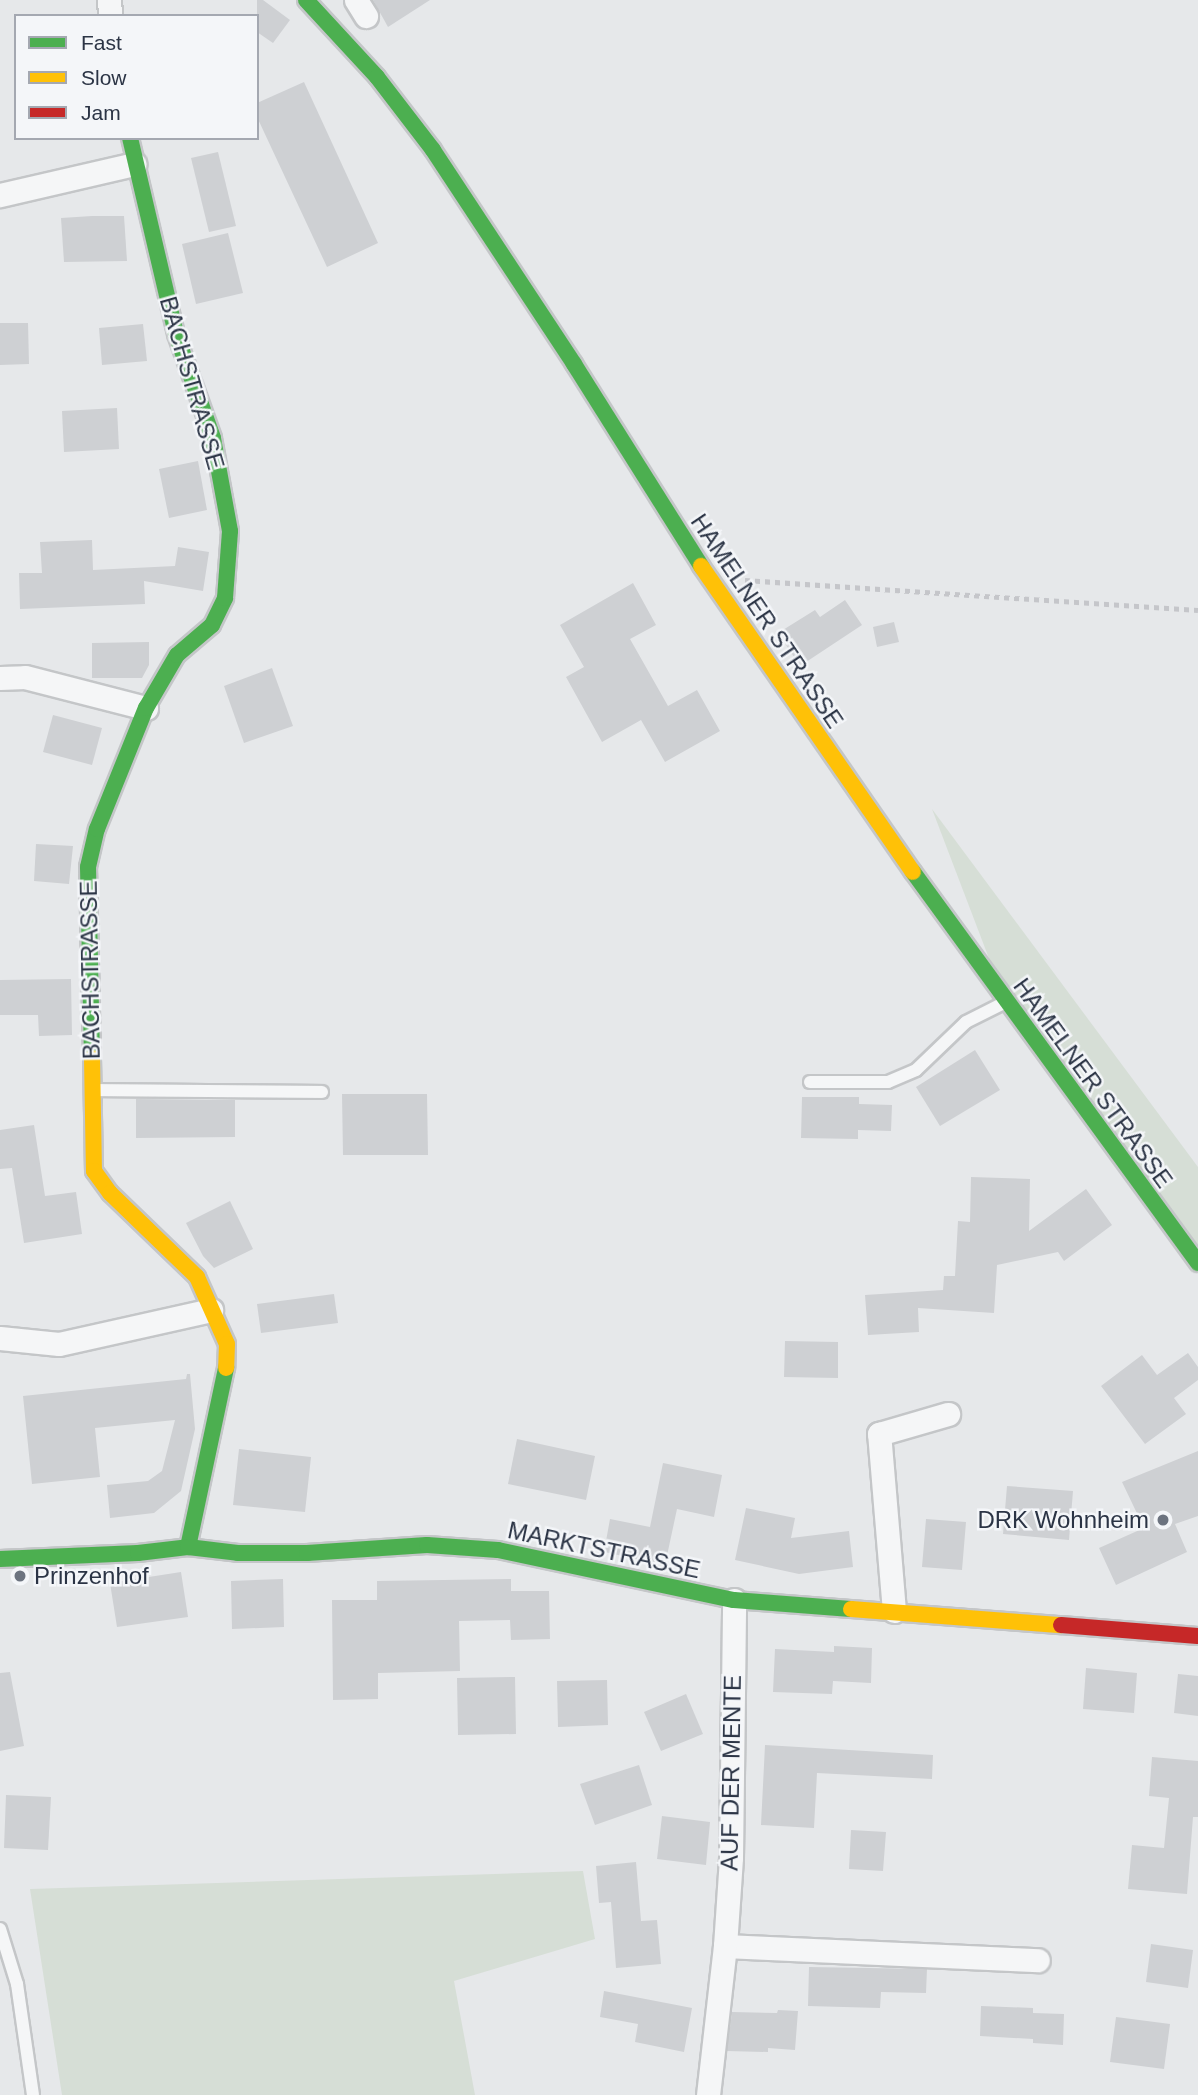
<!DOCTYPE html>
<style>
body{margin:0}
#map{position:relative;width:1198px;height:2095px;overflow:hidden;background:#e6e8ea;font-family:Arial,sans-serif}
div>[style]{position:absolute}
.green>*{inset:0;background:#d6ded6}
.building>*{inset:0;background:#ced0d3}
.path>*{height:4.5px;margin-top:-2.25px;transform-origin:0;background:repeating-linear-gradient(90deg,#c5c6ca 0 5px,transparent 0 10px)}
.roads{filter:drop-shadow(2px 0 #c4c6c8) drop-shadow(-2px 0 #c4c6c8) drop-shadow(0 2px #c4c6c8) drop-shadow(0 -2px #c4c6c8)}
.lane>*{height:12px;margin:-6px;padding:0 6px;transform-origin:6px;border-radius:6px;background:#f5f6f7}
.street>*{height:23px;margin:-11.5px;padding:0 11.5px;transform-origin:11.5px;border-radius:11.5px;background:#f5f6f7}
.fast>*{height:16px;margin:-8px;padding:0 8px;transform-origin:8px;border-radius:8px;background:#4caf50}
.slow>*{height:16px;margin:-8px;padding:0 8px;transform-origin:8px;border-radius:8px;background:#ffc107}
.jam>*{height:16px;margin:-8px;padding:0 8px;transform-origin:8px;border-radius:8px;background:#c62828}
.dots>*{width:19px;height:19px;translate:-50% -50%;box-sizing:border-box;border:4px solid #f4f6f9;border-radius:50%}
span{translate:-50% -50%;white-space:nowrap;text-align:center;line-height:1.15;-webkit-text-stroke:5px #f4f6f9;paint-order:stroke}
.street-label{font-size:24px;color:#2b3445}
.poi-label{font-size:24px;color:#2b3445}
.right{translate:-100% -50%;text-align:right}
.left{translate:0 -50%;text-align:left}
.legend{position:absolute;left:14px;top:14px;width:245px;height:126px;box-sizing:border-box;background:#f4f6f9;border:2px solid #a4a8b1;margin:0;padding:9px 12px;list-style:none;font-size:21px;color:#2b3445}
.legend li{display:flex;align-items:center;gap:14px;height:35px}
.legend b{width:35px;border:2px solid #a4a8b1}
</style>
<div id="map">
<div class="green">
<div style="clip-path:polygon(932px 809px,1198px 1167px,1198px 1263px,1006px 1003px)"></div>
<div style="clip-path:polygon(583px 1871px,595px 1939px,454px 1981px,475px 2095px,62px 2095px,30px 1889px)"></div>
</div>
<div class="building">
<div style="clip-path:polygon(257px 0,263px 0,290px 20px,273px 43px,257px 32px)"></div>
<div style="clip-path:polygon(373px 0,430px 0,388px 27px)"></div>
<div style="clip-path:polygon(304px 82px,378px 243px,327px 267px,257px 117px,257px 103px)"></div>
<div style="clip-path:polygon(218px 152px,236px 226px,209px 232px,191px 158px)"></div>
<div style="clip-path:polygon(92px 216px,124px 216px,127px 261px,64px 262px,61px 218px)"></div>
<div style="clip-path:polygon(228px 233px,243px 293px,196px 304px,182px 244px)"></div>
<div style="clip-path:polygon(0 323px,28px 323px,29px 364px,0 365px)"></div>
<div style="clip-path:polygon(143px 324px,147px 361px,102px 365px,99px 328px)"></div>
<div style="clip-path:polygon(117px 408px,119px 449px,64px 452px,62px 411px)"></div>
<div style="clip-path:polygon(198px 461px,207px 510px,169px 518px,159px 469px)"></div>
<div style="clip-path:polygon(92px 540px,93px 570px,175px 566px,178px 547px,209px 552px,203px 591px,144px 581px,145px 604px,20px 609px,19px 573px,42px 573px,40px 542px)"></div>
<div style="clip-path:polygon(633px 583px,656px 625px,630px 639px,668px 706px,697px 690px,720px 731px,665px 762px,641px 720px,602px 742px,566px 677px,584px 667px,560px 625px)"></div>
<div style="clip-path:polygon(845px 600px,862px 625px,800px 666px,778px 633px,815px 610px,820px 617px)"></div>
<div style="clip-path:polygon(894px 622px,899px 642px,877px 647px,873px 627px)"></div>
<div style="clip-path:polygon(149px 642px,149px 665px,142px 678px,92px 678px,92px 643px)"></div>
<div style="clip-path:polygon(272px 668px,293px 726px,244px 743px,224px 686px)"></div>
<div style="clip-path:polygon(53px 715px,102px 728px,92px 765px,43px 752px)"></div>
<div style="clip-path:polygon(36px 844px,73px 846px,69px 884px,34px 881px)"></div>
<div style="clip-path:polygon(71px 979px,72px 1035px,39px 1036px,38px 1015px,0 1015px,0 980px)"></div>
<div style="clip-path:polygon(975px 1050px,1000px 1090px,940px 1126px,916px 1087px)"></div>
<div style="clip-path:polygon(342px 1094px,427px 1094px,428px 1155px,343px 1155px)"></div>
<div style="clip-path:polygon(802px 1097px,859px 1097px,859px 1104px,892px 1105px,891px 1131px,858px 1130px,858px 1139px,801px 1138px)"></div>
<div style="clip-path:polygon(136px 1099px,235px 1100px,235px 1137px,136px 1138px)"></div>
<div style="clip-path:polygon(34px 1125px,45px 1196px,76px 1192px,82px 1234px,24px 1243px,12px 1168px,0 1169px,0 1130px)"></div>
<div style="clip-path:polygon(971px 1177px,1030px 1179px,1029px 1231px,1086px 1189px,1112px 1225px,1064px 1261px,1058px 1252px,997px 1265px,994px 1313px,918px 1308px,919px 1332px,868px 1335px,865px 1295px,943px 1290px,944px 1276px,955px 1276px,958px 1221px,970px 1222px)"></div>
<div style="clip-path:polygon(230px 1201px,253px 1249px,214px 1268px,203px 1256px,186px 1223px)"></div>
<div style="clip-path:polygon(334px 1294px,338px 1323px,261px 1333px,257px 1304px)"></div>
<div style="clip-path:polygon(785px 1341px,838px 1342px,838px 1378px,784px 1377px)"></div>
<div style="clip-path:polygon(1188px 1353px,1198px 1367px,1198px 1380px,1174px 1398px,1186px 1414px,1145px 1444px,1101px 1386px,1142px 1355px,1157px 1375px)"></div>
<div style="clip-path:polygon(187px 1374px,190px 1374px,195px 1429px,181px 1491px,154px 1513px,110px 1518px,107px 1485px,148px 1481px,162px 1471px,175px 1420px,95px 1428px,100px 1477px,32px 1484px,23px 1396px,186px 1379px)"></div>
<div style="clip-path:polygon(517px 1439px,595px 1456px,586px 1500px,508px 1484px)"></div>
<div style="clip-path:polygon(239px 1449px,311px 1457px,305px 1512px,233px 1505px)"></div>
<div style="clip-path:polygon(1198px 1451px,1198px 1516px,1175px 1524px,1187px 1552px,1116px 1585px,1099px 1548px,1144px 1528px,1122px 1482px)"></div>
<div style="clip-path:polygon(663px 1463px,722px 1475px,714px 1517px,677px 1509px,665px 1565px,604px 1552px,610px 1519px,650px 1527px)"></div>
<div style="clip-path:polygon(1007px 1486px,1073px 1491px,1069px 1540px,1003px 1534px)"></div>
<div style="clip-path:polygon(746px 1508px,795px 1518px,791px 1538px,849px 1531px,853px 1567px,799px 1574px,735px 1560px)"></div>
<div style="clip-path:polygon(926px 1519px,966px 1522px,962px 1570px,922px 1567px)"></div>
<div style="clip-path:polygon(181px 1572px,188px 1617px,117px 1627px,110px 1583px)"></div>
<div style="clip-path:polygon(283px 1579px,284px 1627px,232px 1629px,231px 1581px)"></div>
<div style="clip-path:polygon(511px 1579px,511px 1591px,549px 1591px,550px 1639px,511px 1640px,510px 1620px,459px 1621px,460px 1671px,378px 1673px,378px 1699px,333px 1700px,332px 1600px,377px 1600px,377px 1581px)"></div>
<div style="clip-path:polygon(834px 1646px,872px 1648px,871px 1683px,833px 1681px,832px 1694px,773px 1692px,775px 1649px,834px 1652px)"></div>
<div style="clip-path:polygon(1086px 1668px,1137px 1673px,1134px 1713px,1083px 1709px)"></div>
<div style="clip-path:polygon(10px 1672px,24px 1746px,0 1751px,0 1673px)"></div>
<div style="clip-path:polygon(1178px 1674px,1198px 1676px,1198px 1716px,1174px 1713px)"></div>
<div style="clip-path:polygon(515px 1677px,516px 1734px,458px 1735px,457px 1678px)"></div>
<div style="clip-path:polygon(607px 1680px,608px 1725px,558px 1727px,557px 1681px)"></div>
<div style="clip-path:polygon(686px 1694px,703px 1734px,661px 1751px,644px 1712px)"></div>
<div style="clip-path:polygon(765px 1745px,933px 1755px,932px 1779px,817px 1773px,814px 1828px,761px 1825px)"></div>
<div style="clip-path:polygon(1152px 1757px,1198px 1761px,1198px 1817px,1193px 1817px,1187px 1894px,1128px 1889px,1132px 1845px,1164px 1848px,1169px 1798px,1149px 1796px)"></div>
<div style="clip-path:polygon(639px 1765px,652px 1805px,595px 1825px,580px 1784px)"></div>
<div style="clip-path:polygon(6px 1795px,51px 1797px,48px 1850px,4px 1848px)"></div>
<div style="clip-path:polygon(662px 1816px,710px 1822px,706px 1865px,657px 1859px)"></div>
<div style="clip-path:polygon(851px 1830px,886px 1832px,883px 1871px,849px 1869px)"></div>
<div style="clip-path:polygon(636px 1862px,641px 1921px,657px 1920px,661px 1964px,616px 1968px,611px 1902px,599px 1903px,596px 1866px)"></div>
<div style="clip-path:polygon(1151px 1944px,1193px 1950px,1188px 1988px,1146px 1982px)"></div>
<div style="clip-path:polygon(809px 1967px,927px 1969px,926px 1993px,881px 1992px,880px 2008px,808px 2006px)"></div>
<div style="clip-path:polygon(604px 1991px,692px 2008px,684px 2052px,635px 2042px,638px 2024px,600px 2017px)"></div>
<div style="clip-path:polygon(981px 2006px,1033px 2008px,1033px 2013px,1064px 2014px,1063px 2045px,1033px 2043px,1033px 2039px,980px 2036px)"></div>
<div style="clip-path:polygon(778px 2010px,798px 2011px,795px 2050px,768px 2048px,768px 2052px,727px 2051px,732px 2012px,777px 2013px)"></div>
<div style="clip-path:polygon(1116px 2017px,1170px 2024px,1164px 2069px,1110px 2062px)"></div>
</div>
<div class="path">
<div style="left:745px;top:580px;width:454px;rotate:3.8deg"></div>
</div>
<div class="roads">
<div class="lane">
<div style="left:810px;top:1082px;width:78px"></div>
<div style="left:888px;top:1082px;width:30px;rotate:-23deg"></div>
<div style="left:916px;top:1070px;width:69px;rotate:-43.8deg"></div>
<div style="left:966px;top:1022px;width:42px;rotate:-26.6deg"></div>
<div style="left:93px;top:1090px;width:229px;rotate:0.5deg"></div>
<div style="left:0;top:1929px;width:58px;rotate:72.8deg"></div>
<div style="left:17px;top:1984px;width:112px;rotate:81.8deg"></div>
</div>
<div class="street">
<div style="left:109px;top:0;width:16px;rotate:86deg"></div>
<div style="left:356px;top:0;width:19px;rotate:58deg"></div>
<div style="left:0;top:195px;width:138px;rotate:-13deg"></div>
<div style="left:0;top:678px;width:25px;rotate:-2deg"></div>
<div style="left:25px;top:677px;width:125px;rotate:14.4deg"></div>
<div style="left:0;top:1338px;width:59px;rotate:5.8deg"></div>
<div style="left:59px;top:1344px;width:156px;rotate:-12.6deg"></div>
<div style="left:894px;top:1611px;width:178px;rotate:-94.8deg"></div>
<div style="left:879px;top:1434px;width:72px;rotate:-16.2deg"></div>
<div style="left:725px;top:1946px;width:313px;rotate:2.6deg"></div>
<div style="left:708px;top:2095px;width:150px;rotate:-83.5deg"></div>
<div style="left:725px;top:1946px;width:89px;rotate:-86.1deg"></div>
<div style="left:731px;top:1857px;width:257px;rotate:-89.3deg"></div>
</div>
<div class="fast">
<div style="left:306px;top:0;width:105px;rotate:47.3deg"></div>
<div style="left:377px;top:77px;width:92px;rotate:52.5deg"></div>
<div style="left:433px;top:150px;width:256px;rotate:56.6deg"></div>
<div style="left:574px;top:364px;width:239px;rotate:57.8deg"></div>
<div style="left:913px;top:872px;width:484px;rotate:53.9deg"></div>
<div style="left:92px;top:1058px;width:191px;rotate:-91.2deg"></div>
<div style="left:88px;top:867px;width:39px;rotate:-77deg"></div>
<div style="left:97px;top:829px;width:131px;rotate:-68deg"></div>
<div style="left:146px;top:708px;width:61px;rotate:-59.7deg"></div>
<div style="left:177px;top:655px;width:46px;rotate:-40.6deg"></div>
<div style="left:212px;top:625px;width:30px;rotate:-64deg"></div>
<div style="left:225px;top:598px;width:67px;rotate:-85.7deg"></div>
<div style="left:230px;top:531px;width:95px;rotate:-100.4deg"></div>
<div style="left:213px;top:438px;width:110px;rotate:-109.6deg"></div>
<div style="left:176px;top:334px;width:201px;rotate:-103.2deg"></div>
<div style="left:188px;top:1547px;width:183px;rotate:-78deg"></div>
<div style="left:0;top:1559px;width:138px;rotate:-2.5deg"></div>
<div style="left:138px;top:1553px;width:50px;rotate:-6.8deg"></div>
<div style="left:188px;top:1547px;width:50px;rotate:6.8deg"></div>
<div style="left:238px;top:1553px;width:69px"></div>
<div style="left:307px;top:1553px;width:120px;rotate:-3.8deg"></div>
<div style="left:427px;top:1545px;width:71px;rotate:4deg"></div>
<div style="left:498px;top:1550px;width:241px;rotate:12deg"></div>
<div style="left:734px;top:1600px;width:117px;rotate:4.4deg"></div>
</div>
<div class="slow">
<div style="left:701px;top:566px;width:372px;rotate:55.3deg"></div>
<div style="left:92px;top:1058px;width:113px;rotate:89deg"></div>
<div style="left:94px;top:1171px;width:27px;rotate:54deg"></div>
<div style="left:110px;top:1193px;width:121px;rotate:44deg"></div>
<div style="left:197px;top:1277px;width:73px;rotate:65.9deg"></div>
<div style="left:227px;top:1344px;width:24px;rotate:92deg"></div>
<div style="left:851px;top:1609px;width:211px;rotate:4.4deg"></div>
</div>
<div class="jam">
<div style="left:1061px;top:1625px;width:137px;rotate:4.6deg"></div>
</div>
</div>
<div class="dots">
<div style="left:1163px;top:1520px;background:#6c737f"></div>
<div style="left:20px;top:1576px;background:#6c737f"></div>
</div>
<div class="street-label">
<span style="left:192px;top:383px;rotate:74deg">BACHSTRASSE</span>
<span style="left:767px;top:621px;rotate:56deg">HAMELNER STRASSE</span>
<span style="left:90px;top:970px;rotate:-91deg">BACHSTRASSE</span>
<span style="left:1093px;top:1083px;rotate:54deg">HAMELNER STRASSE</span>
<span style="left:604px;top:1550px;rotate:12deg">MARKTSTRASSE</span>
<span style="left:731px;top:1773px;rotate:-89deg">AUF DER MENTE</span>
</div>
<div class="poi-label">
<span class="right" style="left:1149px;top:1520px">DRK Wohnheim</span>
<span class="left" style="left:34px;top:1576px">Prinzenhof</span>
</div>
<ul class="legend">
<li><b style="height:9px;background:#4caf50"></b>Fast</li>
<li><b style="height:9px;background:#ffc107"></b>Slow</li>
<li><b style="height:9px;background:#c62828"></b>Jam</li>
</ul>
</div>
